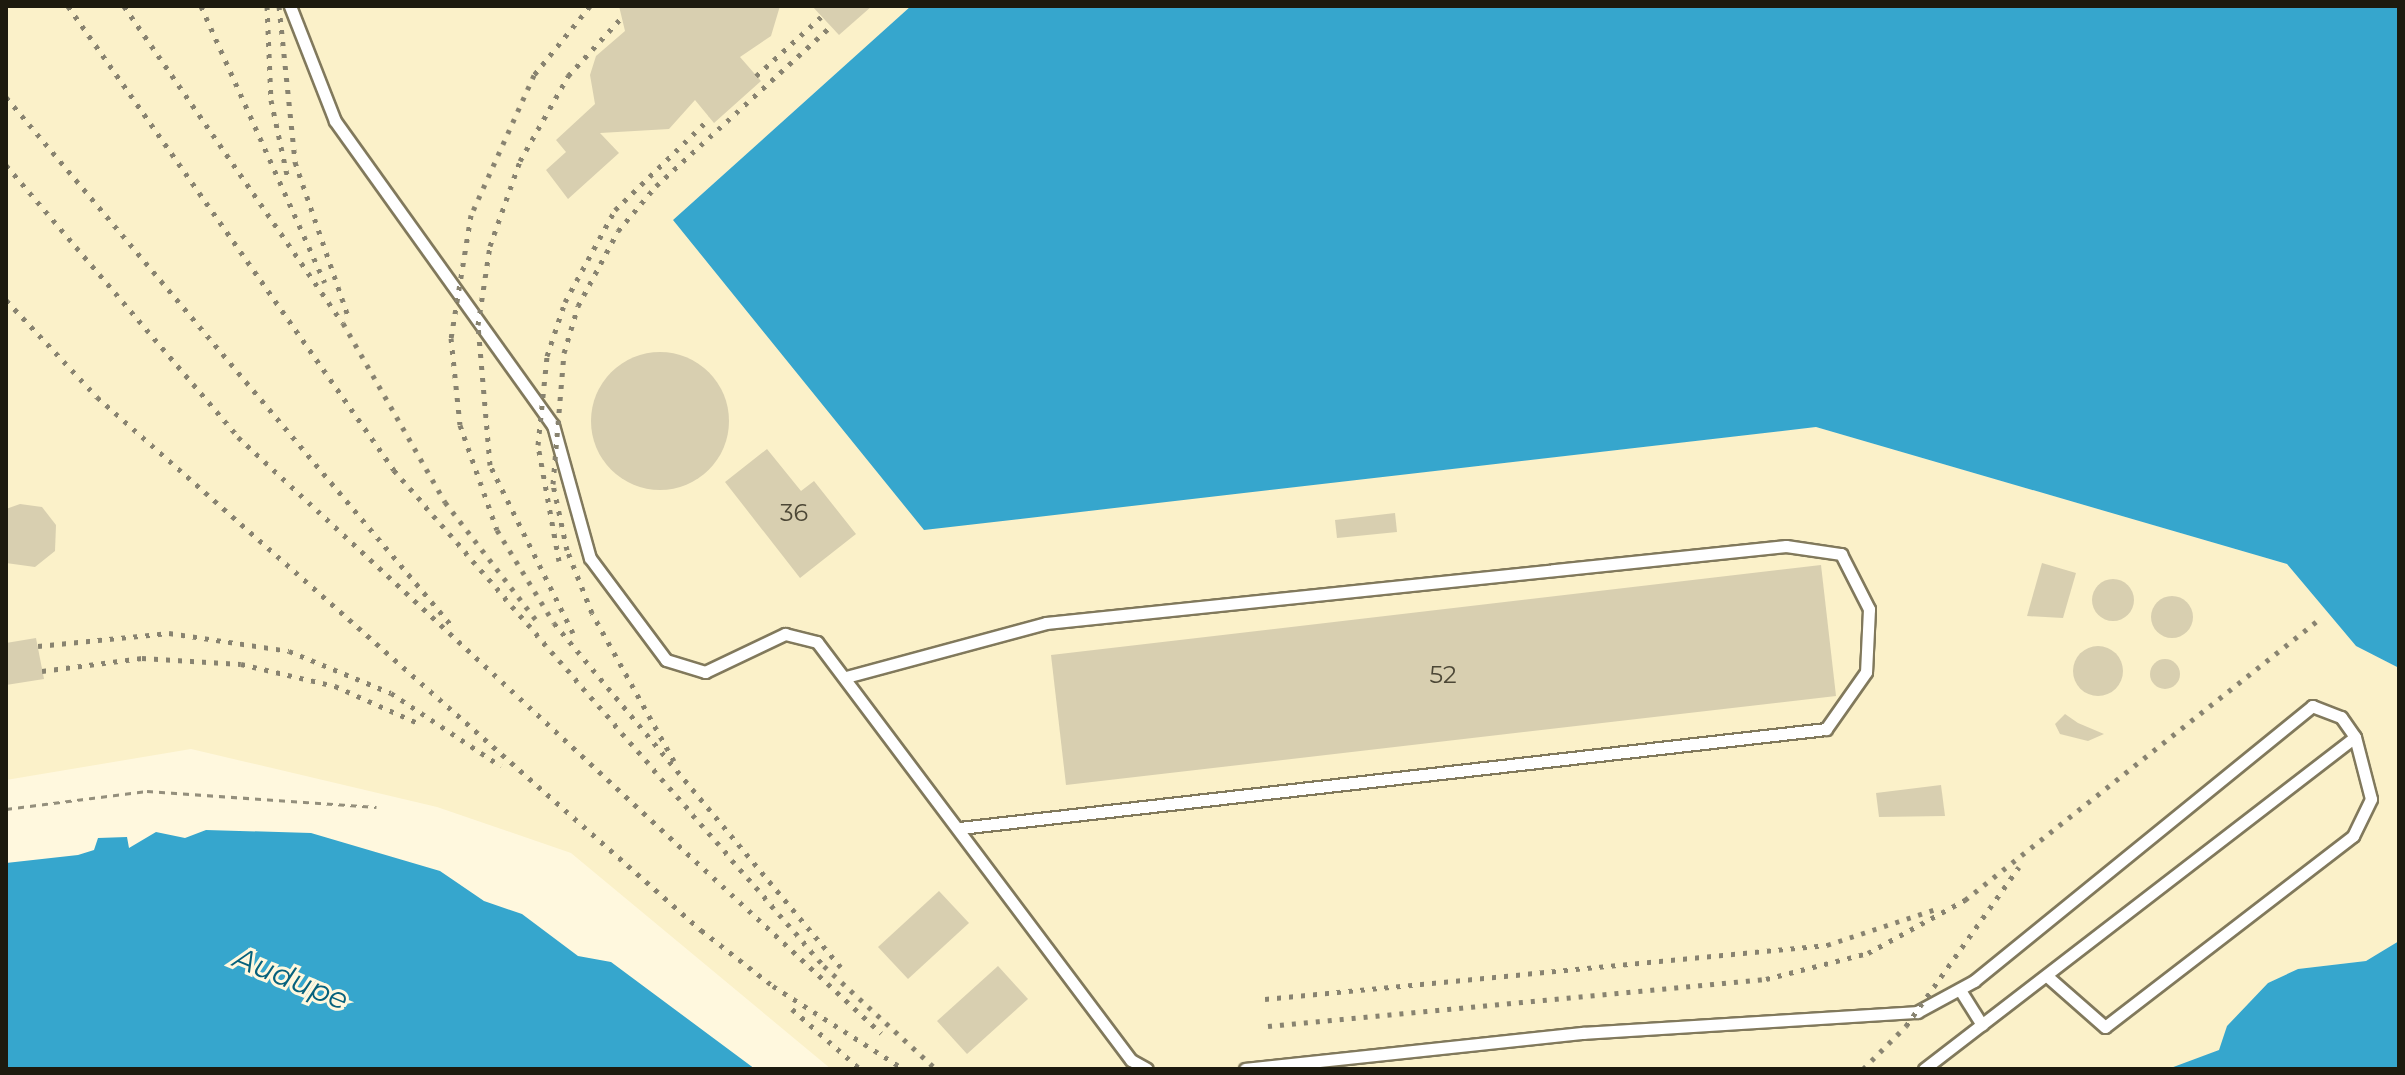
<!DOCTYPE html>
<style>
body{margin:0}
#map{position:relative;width:2405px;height:1075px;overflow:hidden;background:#fff8de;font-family:Montserrat,sans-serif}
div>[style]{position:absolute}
.built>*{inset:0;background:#fbf1c9}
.water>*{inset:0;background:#36a6cd}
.building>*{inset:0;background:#d8cfb0}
.round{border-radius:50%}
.path>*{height:3px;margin-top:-1.5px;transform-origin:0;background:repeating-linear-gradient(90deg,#948f7c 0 6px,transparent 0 12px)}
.roads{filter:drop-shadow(2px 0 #81795c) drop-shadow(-2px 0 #81795c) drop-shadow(0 2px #81795c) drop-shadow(0 -2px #81795c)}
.lane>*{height:11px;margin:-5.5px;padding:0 5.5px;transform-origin:5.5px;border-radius:5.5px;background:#fff}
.rail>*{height:5px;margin-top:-2.5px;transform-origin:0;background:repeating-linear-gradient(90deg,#888370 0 4px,transparent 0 12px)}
span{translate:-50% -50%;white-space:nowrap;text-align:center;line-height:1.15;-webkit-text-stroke:6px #fff8de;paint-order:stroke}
.number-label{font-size:24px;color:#4c4736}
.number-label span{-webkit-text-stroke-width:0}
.water-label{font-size:30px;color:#06617c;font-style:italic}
.frame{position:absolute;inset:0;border:8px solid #1d1a0e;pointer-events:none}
</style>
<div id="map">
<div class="built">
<div style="clip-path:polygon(6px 6px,911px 6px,673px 220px,1231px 494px,1816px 427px,2287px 564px,2356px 646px,2399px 668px,2399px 941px,2366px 961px,2298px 969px,2268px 983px,2227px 1026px,2220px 1050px,2168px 1069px,831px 1069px,571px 853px,437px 807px,191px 749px,6px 780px)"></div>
</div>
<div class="water">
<div style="clip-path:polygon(911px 6px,2399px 6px,2399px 668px,2356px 646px,2287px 564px,1816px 427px,924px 530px,673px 220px)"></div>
<div style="clip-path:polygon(206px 830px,311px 833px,440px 871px,484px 901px,522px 914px,578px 956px,611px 962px,755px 1069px,6px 1069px,6px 863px,78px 855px,94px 850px,98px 838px,127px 837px,129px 848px,156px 832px,185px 838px)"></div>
<div style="clip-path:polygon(2399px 941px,2399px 1069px,2168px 1069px,2219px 1050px,2227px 1026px,2268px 983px,2298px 969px,2366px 961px)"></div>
</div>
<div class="building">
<div style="clip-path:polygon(619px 6px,780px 6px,771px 36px,740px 57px,761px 81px,714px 123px,695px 100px,669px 129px,600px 133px,619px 153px,568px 199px,546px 170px,566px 152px,556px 140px,595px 104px,590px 75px,596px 56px,625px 31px)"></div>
<div style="clip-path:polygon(812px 6px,872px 6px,839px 35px)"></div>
<div class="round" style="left:591px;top:352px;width:138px;height:138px"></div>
<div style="clip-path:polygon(767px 449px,801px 491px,814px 481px,856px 534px,800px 578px,725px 482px)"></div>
<div style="clip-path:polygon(20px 504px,42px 507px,56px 525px,55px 551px,35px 567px,6px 563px,6px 509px)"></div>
<div style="clip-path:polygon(1395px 513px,1397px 532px,1337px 538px,1335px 520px)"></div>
<div style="clip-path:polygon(2042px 563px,2076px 573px,2063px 618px,2027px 616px)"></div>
<div style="clip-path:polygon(1821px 565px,1836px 696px,1066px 785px,1051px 655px)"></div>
<div class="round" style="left:2092px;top:579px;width:42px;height:42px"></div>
<div class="round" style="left:2151px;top:596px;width:42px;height:42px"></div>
<div style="clip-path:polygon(36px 638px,44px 679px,6px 685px,6px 643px)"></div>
<div class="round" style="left:2073px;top:646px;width:50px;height:50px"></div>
<div class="round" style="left:2150px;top:659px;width:30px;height:30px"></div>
<div style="clip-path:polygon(2065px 714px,2078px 723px,2104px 734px,2088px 741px,2060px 734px,2055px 724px)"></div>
<div style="clip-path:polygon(1941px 785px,1945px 816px,1879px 817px,1876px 793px)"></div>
<div style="clip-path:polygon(939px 891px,969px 923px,908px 979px,878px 947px)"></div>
<div style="clip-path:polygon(998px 966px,1028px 999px,967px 1054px,937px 1021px)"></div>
</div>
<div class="path">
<div style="left:6px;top:809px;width:142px;rotate:-7.3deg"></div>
<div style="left:147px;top:791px;width:230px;rotate:4deg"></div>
</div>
<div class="roads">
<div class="lane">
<div style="left:290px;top:6px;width:123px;rotate:68.6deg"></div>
<div style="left:335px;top:121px;width:374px;rotate:54.4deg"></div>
<div style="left:553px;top:425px;width:138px;rotate:74.5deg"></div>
<div style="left:590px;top:558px;width:127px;rotate:53.3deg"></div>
<div style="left:666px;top:660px;width:41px;rotate:17.1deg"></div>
<div style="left:705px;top:672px;width:89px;rotate:-25.4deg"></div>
<div style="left:785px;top:634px;width:33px;rotate:14deg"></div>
<div style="left:817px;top:642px;width:523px;rotate:53.09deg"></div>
<div style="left:1131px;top:1060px;width:18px;rotate:29deg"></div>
<div style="left:846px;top:677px;width:207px;rotate:-15.1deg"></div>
<div style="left:1046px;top:623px;width:744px;rotate:-5.94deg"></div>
<div style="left:1786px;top:546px;width:56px;rotate:8.3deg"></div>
<div style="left:1841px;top:554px;width:62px;rotate:63deg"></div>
<div style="left:1869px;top:609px;width:63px;rotate:92.7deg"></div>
<div style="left:1866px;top:672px;width:70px;rotate:125.1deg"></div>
<div style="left:1826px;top:729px;width:872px;rotate:173.48deg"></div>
<div style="left:1960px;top:990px;width:41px;rotate:57.8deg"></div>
<div style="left:1245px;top:1069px;width:340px;rotate:-6.1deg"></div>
<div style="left:1583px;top:1033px;width:335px;rotate:-3.6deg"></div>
<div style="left:1917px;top:1012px;width:65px;rotate:-28.5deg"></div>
<div style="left:1974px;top:981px;width:436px;rotate:-39.1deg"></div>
<div style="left:2312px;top:706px;width:31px;rotate:21deg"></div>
<div style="left:2341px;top:717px;width:24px;rotate:55deg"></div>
<div style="left:2355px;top:737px;width:64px;rotate:75.5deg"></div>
<div style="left:2371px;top:799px;width:41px;rotate:115.9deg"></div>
<div style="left:2353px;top:836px;width:313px;rotate:142.4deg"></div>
<div style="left:2105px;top:1027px;width:76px;rotate:-138.7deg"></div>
<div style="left:1924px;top:1069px;width:544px;rotate:-37.61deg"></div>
</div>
</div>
<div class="rail">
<div style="left:68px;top:6px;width:567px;rotate:54.91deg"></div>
<div style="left:394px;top:470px;width:656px;rotate:49.08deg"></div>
<div style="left:824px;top:966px;width:152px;rotate:42.6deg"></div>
<div style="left:124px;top:6px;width:385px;rotate:55.4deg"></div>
<div style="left:343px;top:323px;width:206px;rotate:60.3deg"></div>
<div style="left:445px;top:502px;width:150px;rotate:52.3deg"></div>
<div style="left:201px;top:6px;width:303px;rotate:65.9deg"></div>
<div style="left:267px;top:6px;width:94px;rotate:87.6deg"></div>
<div style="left:271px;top:100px;width:81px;rotate:77.9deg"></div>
<div style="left:279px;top:6px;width:157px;rotate:84.1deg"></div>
<div style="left:295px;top:162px;width:166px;rotate:71deg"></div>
<div style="left:590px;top:6px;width:89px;rotate:129.1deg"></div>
<div style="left:534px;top:75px;width:154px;rotate:114.2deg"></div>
<div style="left:471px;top:215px;width:125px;rotate:99.2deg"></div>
<div style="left:451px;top:338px;width:87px;rotate:84.1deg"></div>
<div style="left:460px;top:425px;width:111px;rotate:70.6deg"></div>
<div style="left:497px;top:530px;width:109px;rotate:58.5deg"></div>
<div style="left:554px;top:623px;width:448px;rotate:50.2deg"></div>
<div style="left:756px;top:76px;width:89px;rotate:-42.3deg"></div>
<div style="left:6px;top:97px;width:692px;rotate:49.87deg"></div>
<div style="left:6px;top:165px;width:358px;rotate:49.5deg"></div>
<div style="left:238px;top:437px;width:877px;rotate:42.83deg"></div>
<div style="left:6px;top:300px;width:133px;rotate:46.8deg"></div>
<div style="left:97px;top:397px;width:806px;rotate:41.43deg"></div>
<div style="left:701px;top:930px;width:91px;rotate:37.9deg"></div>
<div style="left:773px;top:986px;width:155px;rotate:32.4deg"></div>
<div style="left:559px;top:561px;width:118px;rotate:-100.3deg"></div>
<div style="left:538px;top:445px;width:89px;rotate:-84.2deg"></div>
<div style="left:547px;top:356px;width:57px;rotate:-71.6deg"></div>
<div style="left:565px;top:302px;width:105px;rotate:-61.5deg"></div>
<div style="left:615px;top:210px;width:132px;rotate:-44.1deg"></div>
<div style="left:573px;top:633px;width:187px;rotate:-116.3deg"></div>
<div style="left:490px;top:465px;width:141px;rotate:-94.9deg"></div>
<div style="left:478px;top:325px;width:80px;rotate:-81.4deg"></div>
<div style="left:490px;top:246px;width:90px;rotate:-70.6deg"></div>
<div style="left:520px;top:161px;width:98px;rotate:-60.5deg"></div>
<div style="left:568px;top:76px;width:80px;rotate:-47.5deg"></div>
<div style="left:38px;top:646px;width:132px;rotate:-5.7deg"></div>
<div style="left:169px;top:633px;width:121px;rotate:8.5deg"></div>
<div style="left:289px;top:651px;width:110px;rotate:22.4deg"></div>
<div style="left:391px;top:693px;width:132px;rotate:33.6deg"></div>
<div style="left:42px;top:671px;width:101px;rotate:-7.4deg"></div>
<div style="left:142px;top:658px;width:99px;rotate:3.5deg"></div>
<div style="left:241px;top:664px;width:97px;rotate:13.2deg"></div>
<div style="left:335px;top:686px;width:95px;rotate:24.1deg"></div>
<div style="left:674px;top:761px;width:169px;rotate:-119deg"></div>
<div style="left:592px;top:613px;width:68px;rotate:-111.6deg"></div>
<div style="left:567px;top:550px;width:67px;rotate:-102deg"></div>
<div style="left:553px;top:484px;width:131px;rotate:-85.2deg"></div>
<div style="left:564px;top:353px;width:49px;rotate:-73.4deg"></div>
<div style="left:578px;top:306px;width:85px;rotate:-61.9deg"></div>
<div style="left:618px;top:231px;width:59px;rotate:-49.8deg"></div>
<div style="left:656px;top:186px;width:237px;rotate:-42.4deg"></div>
<div style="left:1265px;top:999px;width:565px;rotate:-5.49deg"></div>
<div style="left:1827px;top:945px;width:112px;rotate:-18.3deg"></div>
<div style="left:792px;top:1009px;width:91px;rotate:41.4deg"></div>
<div style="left:1268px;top:1026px;width:500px;rotate:-5.39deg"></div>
<div style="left:1766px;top:979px;width:105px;rotate:-14.3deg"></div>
<div style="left:1868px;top:953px;width:111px;rotate:-28.7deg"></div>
<div style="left:1965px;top:900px;width:452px;rotate:-38.4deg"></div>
<div style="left:1863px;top:1069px;width:61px;rotate:-45deg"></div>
<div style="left:1906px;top:1026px;width:195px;rotate:-54.6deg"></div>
</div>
<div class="number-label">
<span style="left:794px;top:513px">36</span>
<span style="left:1443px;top:675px">52</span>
</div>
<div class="water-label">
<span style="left:291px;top:979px;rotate:22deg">Audupe</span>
</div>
<div class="frame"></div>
</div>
